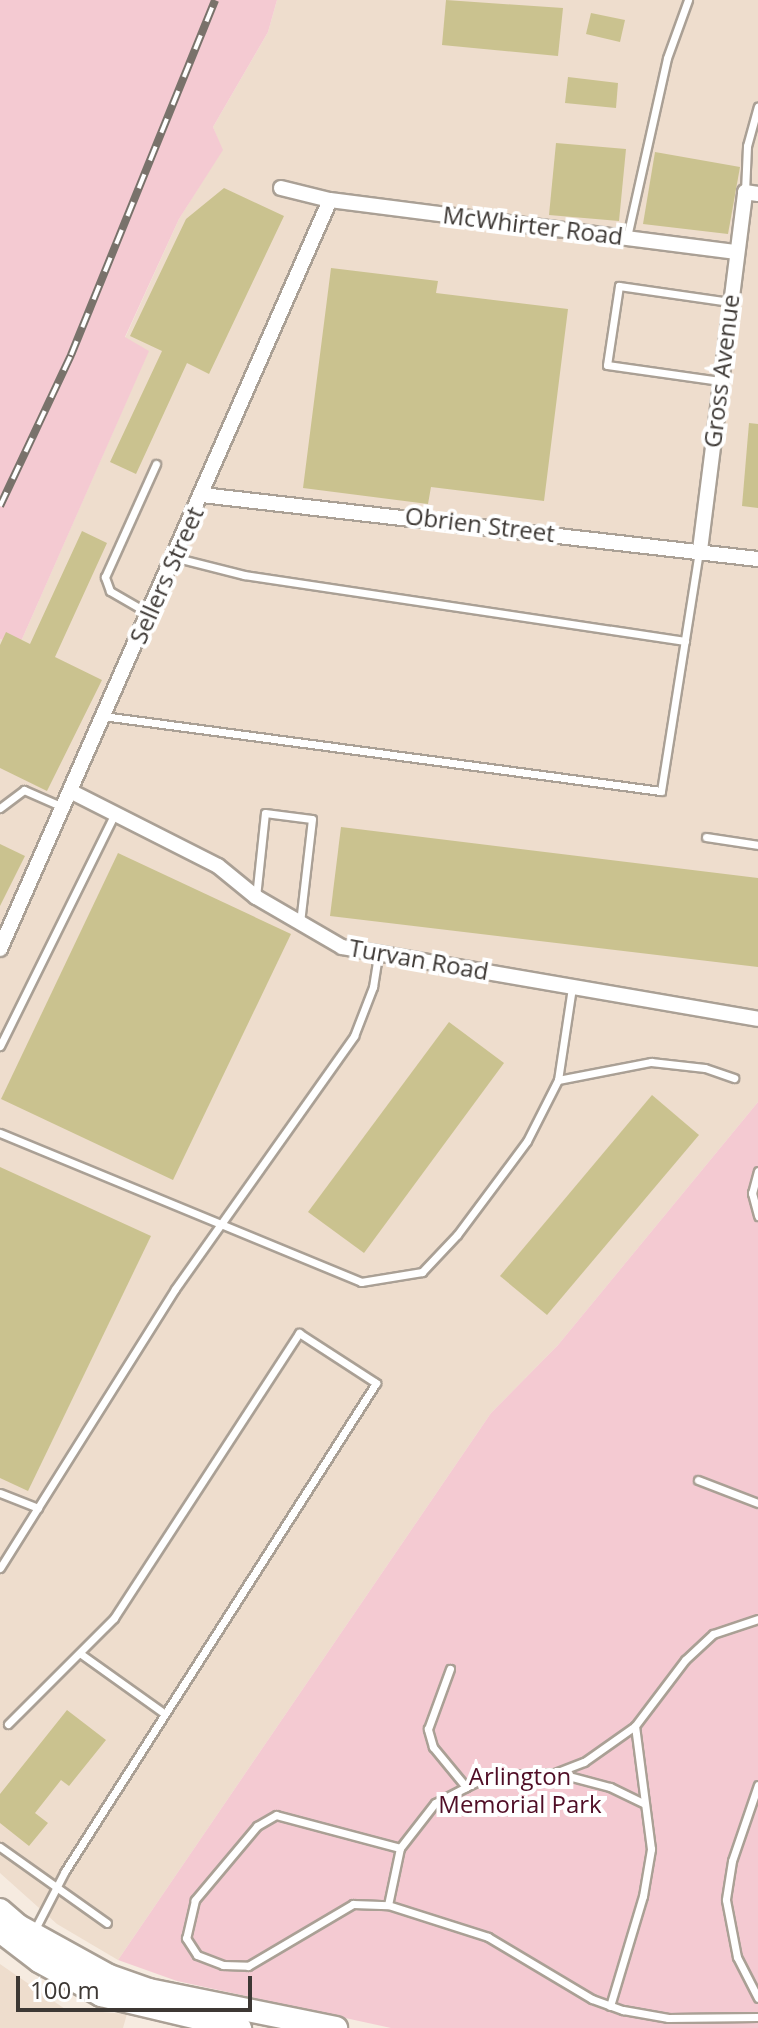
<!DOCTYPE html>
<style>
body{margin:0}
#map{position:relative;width:758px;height:2028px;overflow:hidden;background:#f6ebe0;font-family:"Open Sans",sans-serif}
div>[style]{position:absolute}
.built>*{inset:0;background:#eeddcd}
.green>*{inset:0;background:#f4cad2}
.building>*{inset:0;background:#cac28f}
.roads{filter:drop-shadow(2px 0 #aaa095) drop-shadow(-2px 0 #aaa095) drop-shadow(0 2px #aaa095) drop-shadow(0 -2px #aaa095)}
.lane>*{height:7px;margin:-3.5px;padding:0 3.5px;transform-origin:3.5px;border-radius:3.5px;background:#fff}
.street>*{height:14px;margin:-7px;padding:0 7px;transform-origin:7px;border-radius:7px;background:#fff}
.primary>*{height:22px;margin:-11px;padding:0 11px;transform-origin:11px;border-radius:11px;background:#fff}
.rail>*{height:8px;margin-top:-4px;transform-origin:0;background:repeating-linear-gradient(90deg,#fff 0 15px,#79726b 0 30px);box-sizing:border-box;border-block:2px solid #79726b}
span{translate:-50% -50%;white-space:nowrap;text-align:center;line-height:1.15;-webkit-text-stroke:8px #fff;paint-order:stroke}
.street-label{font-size:24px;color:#3d3834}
.park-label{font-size:24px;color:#500e26}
.scale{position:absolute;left:16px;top:1976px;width:236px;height:36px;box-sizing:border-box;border:4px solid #3d3834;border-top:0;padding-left:10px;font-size:24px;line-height:28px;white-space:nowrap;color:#3d3834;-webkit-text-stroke:6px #fff;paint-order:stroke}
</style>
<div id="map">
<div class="built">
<div style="clip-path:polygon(277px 0,758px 0,758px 1102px,558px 1345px,491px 1413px,118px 1960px,57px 1924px,0 1873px,0 639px,19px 646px,148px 352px,125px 338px,179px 219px,222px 150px,213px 127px,268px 32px)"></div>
<div style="clip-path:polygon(0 1964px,65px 2009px,127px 2014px,123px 2028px,0 2028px)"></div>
</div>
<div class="green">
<div style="clip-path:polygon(0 0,277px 0,268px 32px,213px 127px,223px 150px,179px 219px,125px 337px,149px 351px,19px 646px,0 639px)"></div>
<div style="clip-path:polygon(758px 1102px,758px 2028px,391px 2028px,177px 1981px,118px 1960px,491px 1413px,558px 1345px)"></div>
</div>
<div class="building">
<div style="clip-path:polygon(446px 0,563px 8px,558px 56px,442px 45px)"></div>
<div style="clip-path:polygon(591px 13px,625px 20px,620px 42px,586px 34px)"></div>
<div style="clip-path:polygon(568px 77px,618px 83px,616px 108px,565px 103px)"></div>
<div style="clip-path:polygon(556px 143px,626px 149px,619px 221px,549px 215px)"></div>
<div style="clip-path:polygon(655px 152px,740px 167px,728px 234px,643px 224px)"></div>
<div style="clip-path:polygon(224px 188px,284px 216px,209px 374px,187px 363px,136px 474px,110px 462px,162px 351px,130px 336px,186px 219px)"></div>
<div style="clip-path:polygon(331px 268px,438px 281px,436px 293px,568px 309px,544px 501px,431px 487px,428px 504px,303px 488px)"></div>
<div style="clip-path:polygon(749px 423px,758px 424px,758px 508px,742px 506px)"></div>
<div style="clip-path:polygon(82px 531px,107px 543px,55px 657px,102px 680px,47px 791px,0 768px,0 645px,6px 632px,30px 644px)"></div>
<div style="clip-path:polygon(341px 827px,758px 878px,758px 967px,330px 916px)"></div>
<div style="clip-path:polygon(0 844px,25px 856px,0 906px)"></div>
<div style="clip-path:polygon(118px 853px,291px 934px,173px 1180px,1px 1099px)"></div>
<div style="clip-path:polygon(449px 1022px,504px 1063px,364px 1253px,308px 1212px)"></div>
<div style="clip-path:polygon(652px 1095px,699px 1135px,547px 1315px,500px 1276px)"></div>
<div style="clip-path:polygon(0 1167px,151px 1236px,28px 1491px,0 1478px)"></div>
<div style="clip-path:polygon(67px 1710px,106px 1740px,69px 1786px,61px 1780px,35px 1813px,48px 1823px,29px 1846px,0 1823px,0 1794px)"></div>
</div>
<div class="roads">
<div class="lane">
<div style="left:745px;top:192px;width:46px;rotate:-87.5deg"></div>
<div style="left:747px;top:146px;width:41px;rotate:-74.6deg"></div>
<div style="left:627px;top:237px;width:183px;rotate:-77.4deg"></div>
<div style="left:667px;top:58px;width:62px;rotate:-70.1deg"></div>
<div style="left:720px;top:381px;width:114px;rotate:-171.9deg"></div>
<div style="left:607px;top:365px;width:80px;rotate:-81.4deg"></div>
<div style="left:619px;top:286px;width:112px;rotate:8.2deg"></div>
<div style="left:173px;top:557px;width:73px;rotate:14.2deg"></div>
<div style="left:244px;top:575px;width:446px;rotate:8.5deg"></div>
<div style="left:148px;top:613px;width:44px;rotate:-149.9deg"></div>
<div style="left:110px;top:591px;width:15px;rotate:-110deg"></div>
<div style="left:105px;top:577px;width:124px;rotate:-65.7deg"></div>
<div style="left:103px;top:716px;width:563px;rotate:7.66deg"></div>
<div style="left:661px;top:791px;width:242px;rotate:-81deg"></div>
<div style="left:0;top:808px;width:30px;rotate:-37deg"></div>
<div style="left:24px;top:790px;width:43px;rotate:23.6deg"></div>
<div style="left:706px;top:837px;width:53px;rotate:8.7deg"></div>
<div style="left:256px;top:897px;width:84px;rotate:-83.9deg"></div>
<div style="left:265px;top:813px;width:47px;rotate:7.3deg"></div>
<div style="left:312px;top:819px;width:104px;rotate:96.6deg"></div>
<div style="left:0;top:1046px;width:260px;rotate:-63.7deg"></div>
<div style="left:558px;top:1080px;width:95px;rotate:-11deg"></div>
<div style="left:651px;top:1062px;width:54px;rotate:6.3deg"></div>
<div style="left:705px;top:1068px;width:31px;rotate:19deg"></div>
<div style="left:0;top:1133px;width:391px;rotate:22.4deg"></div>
<div style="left:361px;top:1282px;width:62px;rotate:-9.3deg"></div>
<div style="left:422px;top:1272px;width:51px;rotate:-46.6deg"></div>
<div style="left:457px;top:1235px;width:117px;rotate:-53.3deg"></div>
<div style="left:527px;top:1141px;width:68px;rotate:-63.1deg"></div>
<div style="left:558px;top:1080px;width:94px;rotate:-81.4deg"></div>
<div style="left:758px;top:1171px;width:23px;rotate:105deg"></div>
<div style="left:752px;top:1193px;width:24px;rotate:75deg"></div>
<div style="left:698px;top:1480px;width:64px;rotate:21deg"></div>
<div style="left:0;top:1493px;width:41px;rotate:21.5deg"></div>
<div style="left:0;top:1568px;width:329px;rotate:-57.9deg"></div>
<div style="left:175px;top:1289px;width:310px;rotate:-54.7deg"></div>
<div style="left:354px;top:1036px;width:53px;rotate:-68.8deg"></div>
<div style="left:373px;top:987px;width:33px;rotate:-81deg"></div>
<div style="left:81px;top:1654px;width:103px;rotate:35.5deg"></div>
<div style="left:8px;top:1724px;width:150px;rotate:-45deg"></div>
<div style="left:114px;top:1618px;width:340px;rotate:-57deg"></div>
<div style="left:299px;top:1333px;width:92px;rotate:33deg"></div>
<div style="left:376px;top:1383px;width:579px;rotate:122.51deg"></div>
<div style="left:65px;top:1871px;width:70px;rotate:117.3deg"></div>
<div style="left:557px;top:1773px;width:55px;rotate:14.8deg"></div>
<div style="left:610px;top:1787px;width:37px;rotate:26deg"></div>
<div style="left:758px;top:1785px;width:80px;rotate:108.9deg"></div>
<div style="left:732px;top:1861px;width:39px;rotate:99deg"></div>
<div style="left:726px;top:1900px;width:58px;rotate:79.1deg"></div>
<div style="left:737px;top:1957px;width:46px;rotate:62.9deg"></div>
<div style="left:466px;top:1787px;width:28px;rotate:-26deg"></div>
<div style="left:491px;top:1775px;width:64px;rotate:-1.8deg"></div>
<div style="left:555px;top:1773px;width:31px;rotate:-21deg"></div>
<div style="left:584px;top:1762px;width:62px;rotate:-35.2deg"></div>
<div style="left:635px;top:1726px;width:83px;rotate:-52.9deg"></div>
<div style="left:685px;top:1660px;width:38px;rotate:-43deg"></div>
<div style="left:713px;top:1634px;width:47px;rotate:-18.4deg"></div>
<div style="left:0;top:1847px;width:131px;rotate:35.4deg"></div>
<div style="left:400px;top:1848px;width:57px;rotate:-52.1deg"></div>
<div style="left:435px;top:1803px;width:35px;rotate:-27deg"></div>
<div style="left:466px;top:1787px;width:52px;rotate:-129.5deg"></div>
<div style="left:433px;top:1747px;width:19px;rotate:-106deg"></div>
<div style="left:428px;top:1729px;width:64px;rotate:-69.9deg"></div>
<div style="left:388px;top:1905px;width:58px;rotate:-78.1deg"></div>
<div style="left:400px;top:1848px;width:128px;rotate:-165.1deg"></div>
<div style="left:276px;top:1815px;width:22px;rotate:150deg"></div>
<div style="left:257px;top:1826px;width:97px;rotate:130deg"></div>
<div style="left:195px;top:1900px;width:39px;rotate:103deg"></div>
<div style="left:186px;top:1938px;width:20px;rotate:57deg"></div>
<div style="left:197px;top:1955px;width:28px;rotate:21deg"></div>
<div style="left:223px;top:1965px;width:25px;rotate:2deg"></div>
<div style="left:248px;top:1966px;width:122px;rotate:-30.6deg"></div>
<div style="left:353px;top:1904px;width:35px;rotate:2deg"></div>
<div style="left:388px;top:1905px;width:105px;rotate:17.7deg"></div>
<div style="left:488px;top:1937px;width:121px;rotate:30.8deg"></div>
<div style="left:592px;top:1999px;width:33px;rotate:20deg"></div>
<div style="left:623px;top:2010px;width:46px;rotate:10.1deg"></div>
<div style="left:668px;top:2018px;width:90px;rotate:-0.6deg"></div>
<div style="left:610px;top:2006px;width:115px;rotate:-73.3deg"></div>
<div style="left:643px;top:1896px;width:48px;rotate:-80.3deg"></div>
<div style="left:651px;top:1849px;width:124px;rotate:-97.4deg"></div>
</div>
<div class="street">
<div style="left:281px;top:188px;width:50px;rotate:13.8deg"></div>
<div style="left:330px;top:200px;width:408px;rotate:7.3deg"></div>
<div style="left:202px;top:495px;width:560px;rotate:6.57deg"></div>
<div style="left:700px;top:550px;width:361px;rotate:-82.8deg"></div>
<div style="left:745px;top:192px;width:13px;rotate:9deg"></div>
<div style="left:70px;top:791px;width:166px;rotate:26.9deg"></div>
<div style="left:218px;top:866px;width:49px;rotate:39.2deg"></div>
<div style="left:256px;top:897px;width:99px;rotate:30.2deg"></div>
<div style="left:342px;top:947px;width:422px;rotate:9.8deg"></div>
<div style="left:0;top:949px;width:818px;rotate:-66.22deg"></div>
</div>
<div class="primary">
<div style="left:0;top:1910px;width:23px;rotate:41deg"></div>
<div style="left:17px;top:1925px;width:105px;rotate:29deg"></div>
<div style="left:109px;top:1976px;width:42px;rotate:19.3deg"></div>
<div style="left:149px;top:1990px;width:191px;rotate:11.5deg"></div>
<div style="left:0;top:1931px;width:49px;rotate:37.6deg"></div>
<div style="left:39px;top:1961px;width:71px;rotate:28.7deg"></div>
<div style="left:101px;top:1995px;width:143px;rotate:13.4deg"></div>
</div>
</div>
<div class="rail">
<div style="left:0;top:506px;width:167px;rotate:-64.8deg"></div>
<div style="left:71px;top:355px;width:383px;rotate:-67.9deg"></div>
</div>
<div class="street-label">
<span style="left:533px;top:225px;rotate:7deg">McWhirter Road</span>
<span style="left:721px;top:371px;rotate:-83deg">Gross Avenue</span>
<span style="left:480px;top:524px;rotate:7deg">Obrien Street</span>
<span style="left:166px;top:575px;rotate:-66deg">Sellers Street</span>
<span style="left:419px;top:959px;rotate:10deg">Turvan Road</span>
</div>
<div class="park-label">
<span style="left:520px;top:1790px">Arlington<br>Memorial Park</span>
</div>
<div class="scale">100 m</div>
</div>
